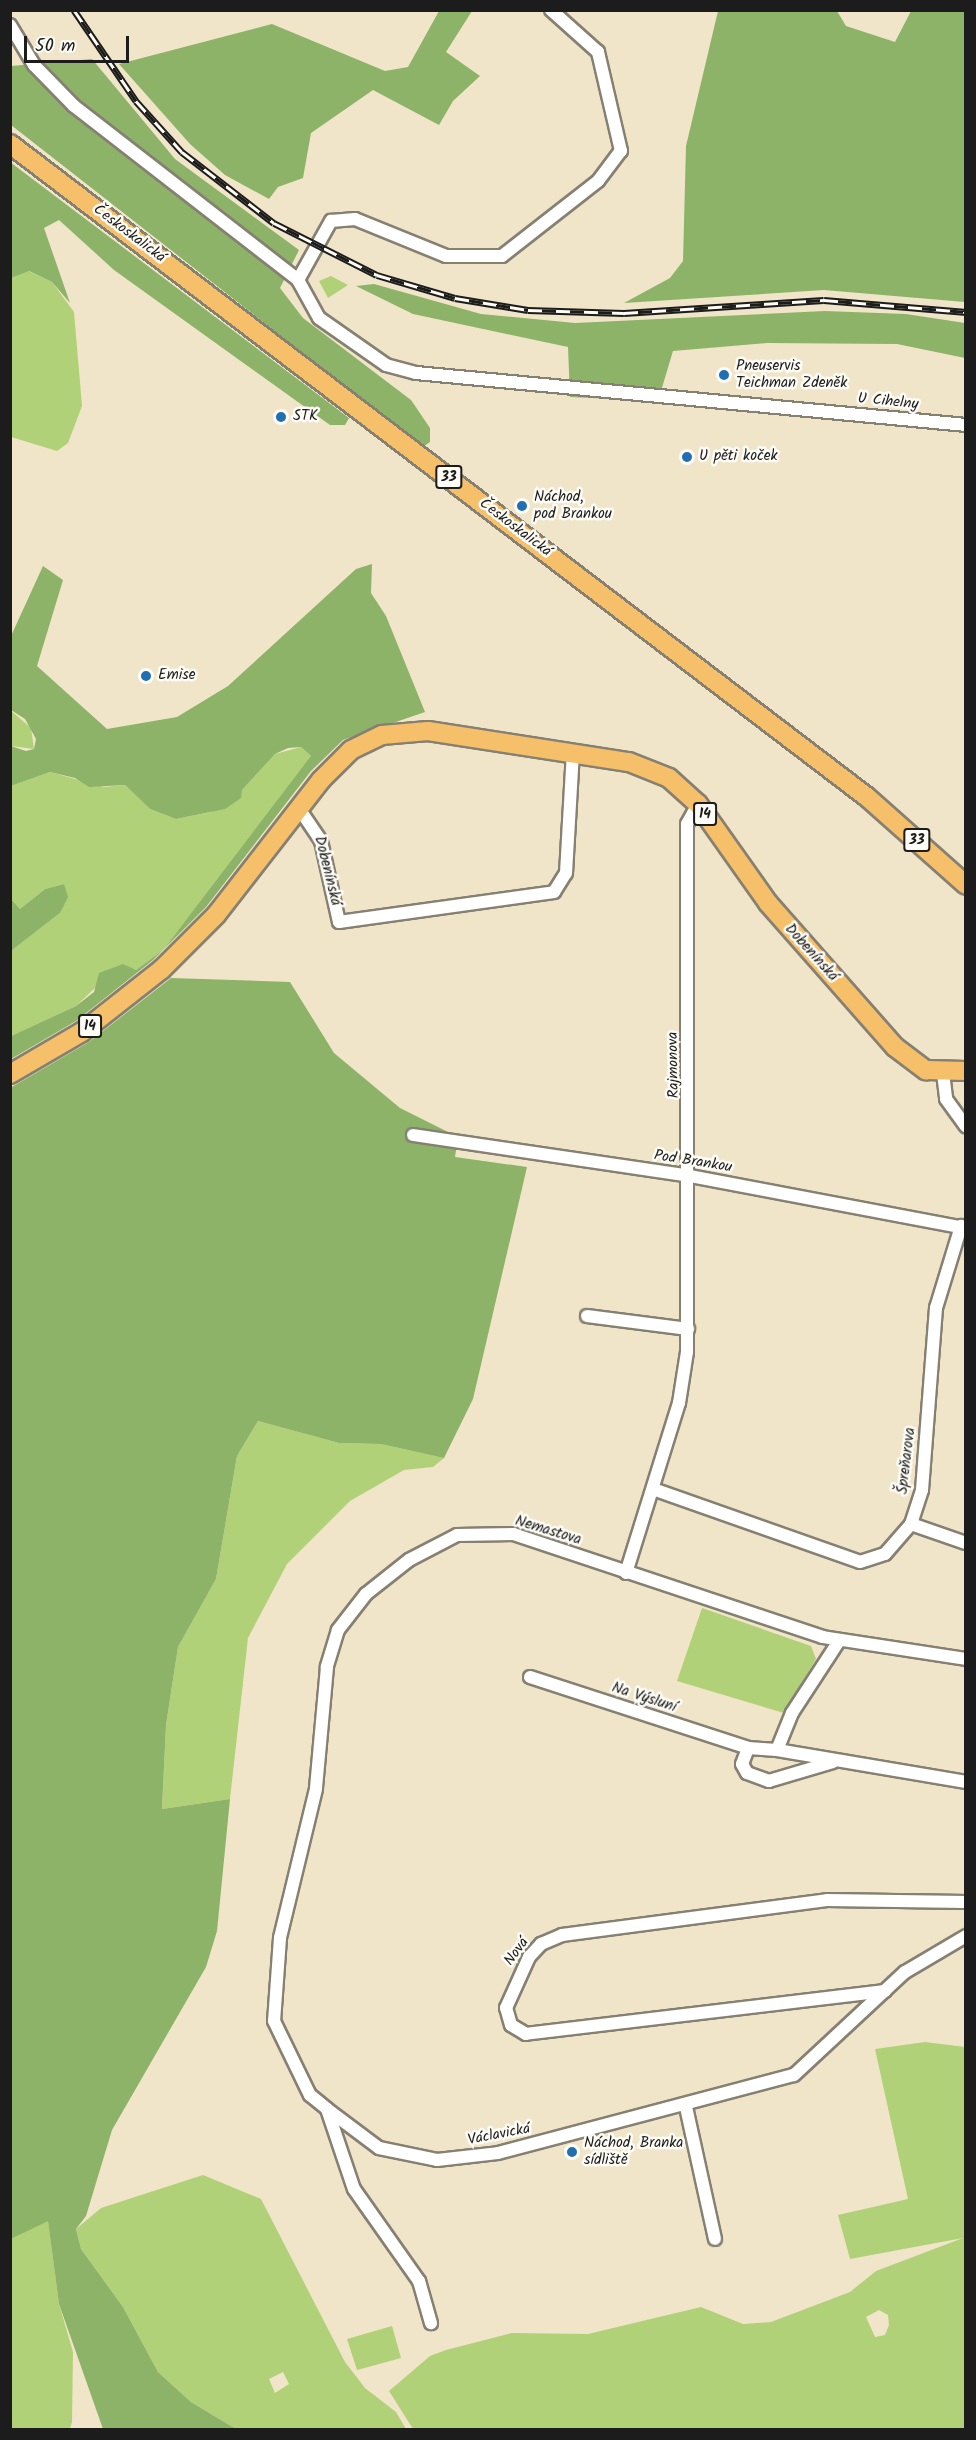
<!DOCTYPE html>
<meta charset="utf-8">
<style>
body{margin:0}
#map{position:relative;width:976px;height:2440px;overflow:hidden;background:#f0e5c8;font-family:Kalam,sans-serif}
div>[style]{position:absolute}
.green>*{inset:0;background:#b1d178}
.forest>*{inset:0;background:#8cb368}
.roads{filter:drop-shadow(2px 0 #868072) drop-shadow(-2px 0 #868072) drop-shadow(0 2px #868072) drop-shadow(0 -2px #868072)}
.minor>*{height:12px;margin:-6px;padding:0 6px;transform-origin:6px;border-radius:6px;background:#fff}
.primary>*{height:18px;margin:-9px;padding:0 9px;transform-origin:9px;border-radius:9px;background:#f6c06b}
.rail>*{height:7px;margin-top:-3.5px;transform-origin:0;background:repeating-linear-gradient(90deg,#fdfcf7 0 14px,#1c1c1c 0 28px);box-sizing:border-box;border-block:2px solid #1c1c1c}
.dots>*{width:16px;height:16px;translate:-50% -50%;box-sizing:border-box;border:3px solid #fdfcf7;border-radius:50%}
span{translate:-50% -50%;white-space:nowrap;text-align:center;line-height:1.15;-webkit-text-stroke:5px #fdfcf7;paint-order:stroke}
.shield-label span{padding:2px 4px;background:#fdfcf7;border:2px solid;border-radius:4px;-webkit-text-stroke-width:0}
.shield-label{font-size:14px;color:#1c1c1c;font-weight:700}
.street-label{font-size:15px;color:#1c1c1c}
.poi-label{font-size:15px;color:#1c1c1c}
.left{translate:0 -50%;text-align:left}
.frame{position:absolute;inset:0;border:12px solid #1c1c1c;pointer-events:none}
.scale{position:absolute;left:24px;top:36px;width:105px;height:27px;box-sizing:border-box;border:3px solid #1c1c1c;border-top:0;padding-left:8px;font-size:18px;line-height:21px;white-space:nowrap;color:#1c1c1c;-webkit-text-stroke:4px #fdfcf7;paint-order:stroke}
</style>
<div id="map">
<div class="green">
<div style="clip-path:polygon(28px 271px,52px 282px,74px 312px,82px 406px,68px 443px,57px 451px,11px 437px,11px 278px)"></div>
<div style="clip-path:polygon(331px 276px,348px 285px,328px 298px,319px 281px)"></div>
<div style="clip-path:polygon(10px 710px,31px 728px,34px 749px,11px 746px)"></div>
<div style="clip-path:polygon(301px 747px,311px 756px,307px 766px,164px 949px,136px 970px,117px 967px,76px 1006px,11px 1036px,11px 951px,60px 913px,64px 884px,45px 889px,20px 909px,11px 899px,11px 786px,50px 772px,104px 787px,125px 785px,150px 809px,176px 819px,211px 812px,242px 790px,275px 754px)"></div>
<div style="clip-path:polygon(258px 1421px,339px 1443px,381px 1444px,444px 1458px,433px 1467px,404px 1470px,350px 1501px,287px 1564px,248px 1638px,230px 1799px,162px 1809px,166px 1725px,178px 1647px,216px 1579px,237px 1456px)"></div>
<div style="clip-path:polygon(702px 1608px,811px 1646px,816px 1659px,784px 1713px,677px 1681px)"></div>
<div style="clip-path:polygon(evenodd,925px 2042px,965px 2047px,965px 2429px,413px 2429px,389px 2391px,430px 2356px,446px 2350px,512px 2333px,588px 2334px,701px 2307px,743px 2324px,771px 2322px,850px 2292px,876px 2271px,963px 2238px,850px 2259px,838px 2215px,908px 2199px,875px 2049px,925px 2042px,879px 2310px,888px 2315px,889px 2325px,885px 2335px,875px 2337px,866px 2317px,879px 2310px)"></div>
<div style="clip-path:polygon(evenodd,203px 2175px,261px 2199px,345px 2362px,365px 2388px,396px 2412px,406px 2429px,236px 2429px,191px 2402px,158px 2372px,123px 2307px,81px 2249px,76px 2229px,101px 2208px,203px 2175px,283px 2372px,289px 2384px,275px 2393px,269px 2379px,283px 2372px)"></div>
<div style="clip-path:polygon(48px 2220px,59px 2304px,73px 2352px,72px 2422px,70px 2429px,11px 2430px,11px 2239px)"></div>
<div style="clip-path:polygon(392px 2326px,401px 2358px,357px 2370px,347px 2339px)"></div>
</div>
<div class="forest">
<div style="clip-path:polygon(472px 11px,446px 52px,480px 76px,453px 101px,439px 125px,373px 90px,311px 133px,303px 178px,278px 187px,269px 199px,225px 175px,190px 144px,119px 64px,272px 24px,385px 71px,408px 67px,439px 11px)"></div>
<div style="clip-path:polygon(718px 11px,837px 11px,846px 26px,895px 42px,911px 11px,965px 11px,965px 302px,824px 290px,624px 303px,670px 278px,683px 261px,686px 146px)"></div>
<div style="clip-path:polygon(92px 59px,175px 159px,299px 250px,280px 288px,303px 318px,411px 400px,430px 428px,430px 442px,423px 447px,11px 125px,11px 66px)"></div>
<div style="clip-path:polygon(10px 162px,349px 418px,345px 425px,330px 425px,114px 270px,59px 220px,44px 228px,70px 303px,52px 282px,29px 271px,11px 278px)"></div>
<div style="clip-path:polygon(374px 284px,481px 314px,575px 323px,825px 311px,906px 314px,965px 323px,965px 358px,897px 344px,767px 343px,673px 351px,658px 401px,570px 397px,568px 347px,413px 314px,356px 286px)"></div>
<div style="clip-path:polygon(372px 564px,371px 593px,386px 616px,425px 712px,343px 740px,311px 771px,206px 907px,153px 960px,76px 1021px,11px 1059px,11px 1036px,76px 1006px,94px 992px,99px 973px,123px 964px,136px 970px,164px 949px,311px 756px,301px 747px,288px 748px,275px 754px,242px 790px,241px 798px,225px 809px,176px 819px,150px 809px,125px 785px,89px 787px,75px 778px,50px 772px,11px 786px,11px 746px,26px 751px,34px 749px,36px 739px,25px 719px,11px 710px,11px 636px,43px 566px,63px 580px,37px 666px,107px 729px,177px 717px,228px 686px,356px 569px)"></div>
<div style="clip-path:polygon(64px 884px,68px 897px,60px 913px,11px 951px,11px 899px,20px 909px,45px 889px)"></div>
<div style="clip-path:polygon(171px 978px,290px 982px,334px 1053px,400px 1108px,458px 1137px,455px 1157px,527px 1167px,473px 1399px,444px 1458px,381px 1444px,339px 1443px,258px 1421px,237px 1456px,216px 1579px,178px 1647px,166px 1725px,162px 1809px,230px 1799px,217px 1931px,206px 1967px,112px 2130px,86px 2216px,76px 2229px,81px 2249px,123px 2307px,158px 2372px,191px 2402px,236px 2429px,103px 2429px,59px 2304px,48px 2221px,11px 2239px,10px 1088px,89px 1042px)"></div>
</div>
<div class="roads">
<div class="minor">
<div style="left:10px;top:25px;width:47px;rotate:59deg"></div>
<div style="left:34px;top:65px;width:57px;rotate:45.7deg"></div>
<div style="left:74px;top:106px;width:284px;rotate:37.8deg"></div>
<div style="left:298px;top:280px;width:43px;rotate:61.1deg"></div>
<div style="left:319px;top:318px;width:82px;rotate:35deg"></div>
<div style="left:386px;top:365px;width:31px;rotate:15deg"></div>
<div style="left:416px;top:373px;width:552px;rotate:5.4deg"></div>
<div style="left:298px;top:280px;width:68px;rotate:-60.8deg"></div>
<div style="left:331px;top:221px;width:24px;rotate:-5deg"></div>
<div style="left:355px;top:219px;width:98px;rotate:22.1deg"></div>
<div style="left:446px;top:256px;width:56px"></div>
<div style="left:502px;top:256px;width:122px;rotate:-38deg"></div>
<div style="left:598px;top:181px;width:38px;rotate:-53deg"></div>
<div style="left:621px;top:151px;width:102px;rotate:-103.1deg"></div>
<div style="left:598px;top:52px;width:63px;rotate:-138.2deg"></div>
<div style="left:298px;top:807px;width:41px;rotate:55.9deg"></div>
<div style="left:321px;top:841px;width:83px;rotate:77.5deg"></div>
<div style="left:339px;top:922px;width:217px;rotate:-7.9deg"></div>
<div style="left:554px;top:892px;width:22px;rotate:-58deg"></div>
<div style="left:566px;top:873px;width:121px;rotate:-86.7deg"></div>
<div style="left:943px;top:1073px;width:26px;rotate:83deg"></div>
<div style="left:946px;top:1099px;width:34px;rotate:54deg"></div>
<div style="left:413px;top:1135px;width:280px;rotate:8.4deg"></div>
<div style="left:690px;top:1176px;width:281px;rotate:10.7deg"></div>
<div style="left:587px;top:1316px;width:102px;rotate:7.3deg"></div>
<div style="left:653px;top:1489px;width:219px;rotate:19.4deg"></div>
<div style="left:860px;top:1562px;width:26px;rotate:-18deg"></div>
<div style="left:885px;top:1554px;width:40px;rotate:-49deg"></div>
<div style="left:911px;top:1524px;width:36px;rotate:-72deg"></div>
<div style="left:922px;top:1490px;width:183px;rotate:-85.6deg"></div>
<div style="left:936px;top:1308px;width:86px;rotate:-73deg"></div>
<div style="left:911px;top:1524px;width:58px;rotate:19.1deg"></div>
<div style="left:626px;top:1573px;width:178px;rotate:-72.7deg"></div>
<div style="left:679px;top:1403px;width:52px;rotate:-81.1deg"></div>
<div style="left:687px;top:1352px;width:528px;rotate:-90deg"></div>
<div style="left:687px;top:824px;width:23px;rotate:-61deg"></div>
<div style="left:966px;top:1659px;width:145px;rotate:-171.3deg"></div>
<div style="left:823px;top:1637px;width:326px;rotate:-161.6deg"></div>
<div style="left:514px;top:1534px;width:57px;rotate:179deg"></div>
<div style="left:457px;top:1535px;width:54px;rotate:152.5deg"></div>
<div style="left:409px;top:1560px;width:55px;rotate:141.7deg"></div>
<div style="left:366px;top:1594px;width:46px;rotate:127.9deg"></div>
<div style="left:338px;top:1630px;width:39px;rotate:107deg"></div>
<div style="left:327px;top:1667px;width:122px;rotate:95.2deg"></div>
<div style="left:316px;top:1789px;width:153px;rotate:103.6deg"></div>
<div style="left:280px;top:1938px;width:83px;rotate:94.1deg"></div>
<div style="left:274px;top:2021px;width:82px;rotate:64.1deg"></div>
<div style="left:310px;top:2095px;width:22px;rotate:39deg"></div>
<div style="left:327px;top:2109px;width:65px;rotate:36.9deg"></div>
<div style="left:379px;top:2148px;width:59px;rotate:11.7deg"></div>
<div style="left:437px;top:2160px;width:61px;rotate:-6.5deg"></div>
<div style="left:498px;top:2153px;width:306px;rotate:-14.8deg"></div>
<div style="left:794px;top:2075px;width:151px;rotate:-42.9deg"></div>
<div style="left:905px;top:1972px;width:71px;rotate:-30.5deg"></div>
<div style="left:530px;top:1677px;width:229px;rotate:18deg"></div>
<div style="left:777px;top:1750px;width:40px;rotate:-68deg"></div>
<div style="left:792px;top:1713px;width:86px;rotate:-56.9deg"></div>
<div style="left:833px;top:1762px;width:67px;rotate:163.5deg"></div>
<div style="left:769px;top:1781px;width:23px;rotate:-160deg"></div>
<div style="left:747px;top:1773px;width:10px;rotate:-119deg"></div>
<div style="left:742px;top:1764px;width:17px;rotate:-69deg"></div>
<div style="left:748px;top:1748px;width:29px;rotate:4deg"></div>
<div style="left:777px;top:1750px;width:192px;rotate:9.6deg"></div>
<div style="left:885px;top:1991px;width:362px;rotate:173.2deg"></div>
<div style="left:526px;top:2034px;width:17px;rotate:-149deg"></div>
<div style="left:511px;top:2025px;width:18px;rotate:-106deg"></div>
<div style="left:506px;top:2008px;width:56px;rotate:-65.7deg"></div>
<div style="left:529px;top:1957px;width:18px;rotate:-47deg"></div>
<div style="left:541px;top:1944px;width:23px;rotate:-23deg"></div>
<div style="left:562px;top:1935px;width:267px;rotate:-7.5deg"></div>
<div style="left:827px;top:1900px;width:139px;rotate:0.8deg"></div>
<div style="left:686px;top:2107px;width:135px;rotate:77.6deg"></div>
<div style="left:327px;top:2109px;width:84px;rotate:71.4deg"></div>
<div style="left:354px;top:2189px;width:113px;rotate:54.8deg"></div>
<div style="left:419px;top:2281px;width:44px;rotate:74.1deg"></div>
</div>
<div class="primary">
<div style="left:10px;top:144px;width:1077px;rotate:37.31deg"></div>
<div style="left:867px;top:797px;width:132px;rotate:41.6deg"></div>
<div style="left:10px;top:1074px;width:83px;rotate:-30.3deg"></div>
<div style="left:82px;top:1032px;width:102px;rotate:-38.2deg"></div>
<div style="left:162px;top:969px;width:76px;rotate:-45deg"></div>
<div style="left:216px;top:915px;width:171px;rotate:-52.1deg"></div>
<div style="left:321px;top:780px;width:42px;rotate:-45deg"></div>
<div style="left:351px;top:750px;width:34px;rotate:-26deg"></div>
<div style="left:382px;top:735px;width:46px;rotate:-5deg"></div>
<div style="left:428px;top:731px;width:203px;rotate:8.8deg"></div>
<div style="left:629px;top:762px;width:43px;rotate:21.8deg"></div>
<div style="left:669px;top:778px;width:39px;rotate:42deg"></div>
<div style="left:698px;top:804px;width:121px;rotate:54.7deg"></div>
<div style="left:768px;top:903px;width:192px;rotate:48.6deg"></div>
<div style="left:895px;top:1047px;width:39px;rotate:37deg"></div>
<div style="left:926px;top:1070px;width:40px;rotate:1.4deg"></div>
</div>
</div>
<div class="rail">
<div style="left:74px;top:10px;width:110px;rotate:55.7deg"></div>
<div style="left:136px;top:101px;width:69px;rotate:48deg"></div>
<div style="left:182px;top:152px;width:116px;rotate:37.7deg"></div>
<div style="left:274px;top:223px;width:115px;rotate:26.8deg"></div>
<div style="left:377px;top:275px;width:81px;rotate:16.4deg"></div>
<div style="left:455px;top:298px;width:74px;rotate:9.3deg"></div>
<div style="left:528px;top:310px;width:96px;rotate:1.8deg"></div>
<div style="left:624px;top:313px;width:200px;rotate:-3.7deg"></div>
<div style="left:824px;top:300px;width:143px;rotate:4.8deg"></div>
</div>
<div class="dots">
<div style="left:724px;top:375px;background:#1f6fb2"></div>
<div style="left:281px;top:417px;background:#1f6fb2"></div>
<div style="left:687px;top:457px;background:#1f6fb2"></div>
<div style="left:522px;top:506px;background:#1f6fb2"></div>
<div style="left:146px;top:676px;background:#1f6fb2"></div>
<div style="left:572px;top:2152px;background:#1f6fb2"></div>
</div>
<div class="shield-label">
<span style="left:449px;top:477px">33</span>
<span style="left:705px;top:814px">14</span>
<span style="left:917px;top:840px">33</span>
<span style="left:90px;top:1026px">14</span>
</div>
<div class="street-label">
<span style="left:129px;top:234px;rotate:37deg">Českoskalická</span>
<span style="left:888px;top:402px;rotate:6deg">U Cihelny</span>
<span style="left:515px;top:528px;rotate:37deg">Českoskalická</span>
<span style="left:327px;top:871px;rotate:76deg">Dobenínská</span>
<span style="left:811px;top:953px;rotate:48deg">Dobenínská</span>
<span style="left:674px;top:1065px;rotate:-91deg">Rajmonova</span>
<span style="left:693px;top:1162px;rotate:9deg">Pod Brankou</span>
<span style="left:907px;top:1461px;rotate:-83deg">Špreňarova</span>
<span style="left:548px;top:1531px;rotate:17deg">Nemastova</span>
<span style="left:644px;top:1698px;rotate:18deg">Na Výsluní</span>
<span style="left:517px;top:1952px;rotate:-54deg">Nová</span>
<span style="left:499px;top:2135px;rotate:-11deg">Václavická</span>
</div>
<div class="poi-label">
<span class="left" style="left:736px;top:375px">Pneuservis<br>Teichman Zdeněk</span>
<span class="left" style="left:293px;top:417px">STK</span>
<span class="left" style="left:699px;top:457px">U pěti koček</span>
<span class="left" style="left:534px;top:506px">Náchod,<br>pod Brankou</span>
<span class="left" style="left:158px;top:676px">Emise</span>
<span class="left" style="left:584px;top:2152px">Náchod, Branka<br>sídliště</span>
</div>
<div class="frame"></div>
<div class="scale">50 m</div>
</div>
